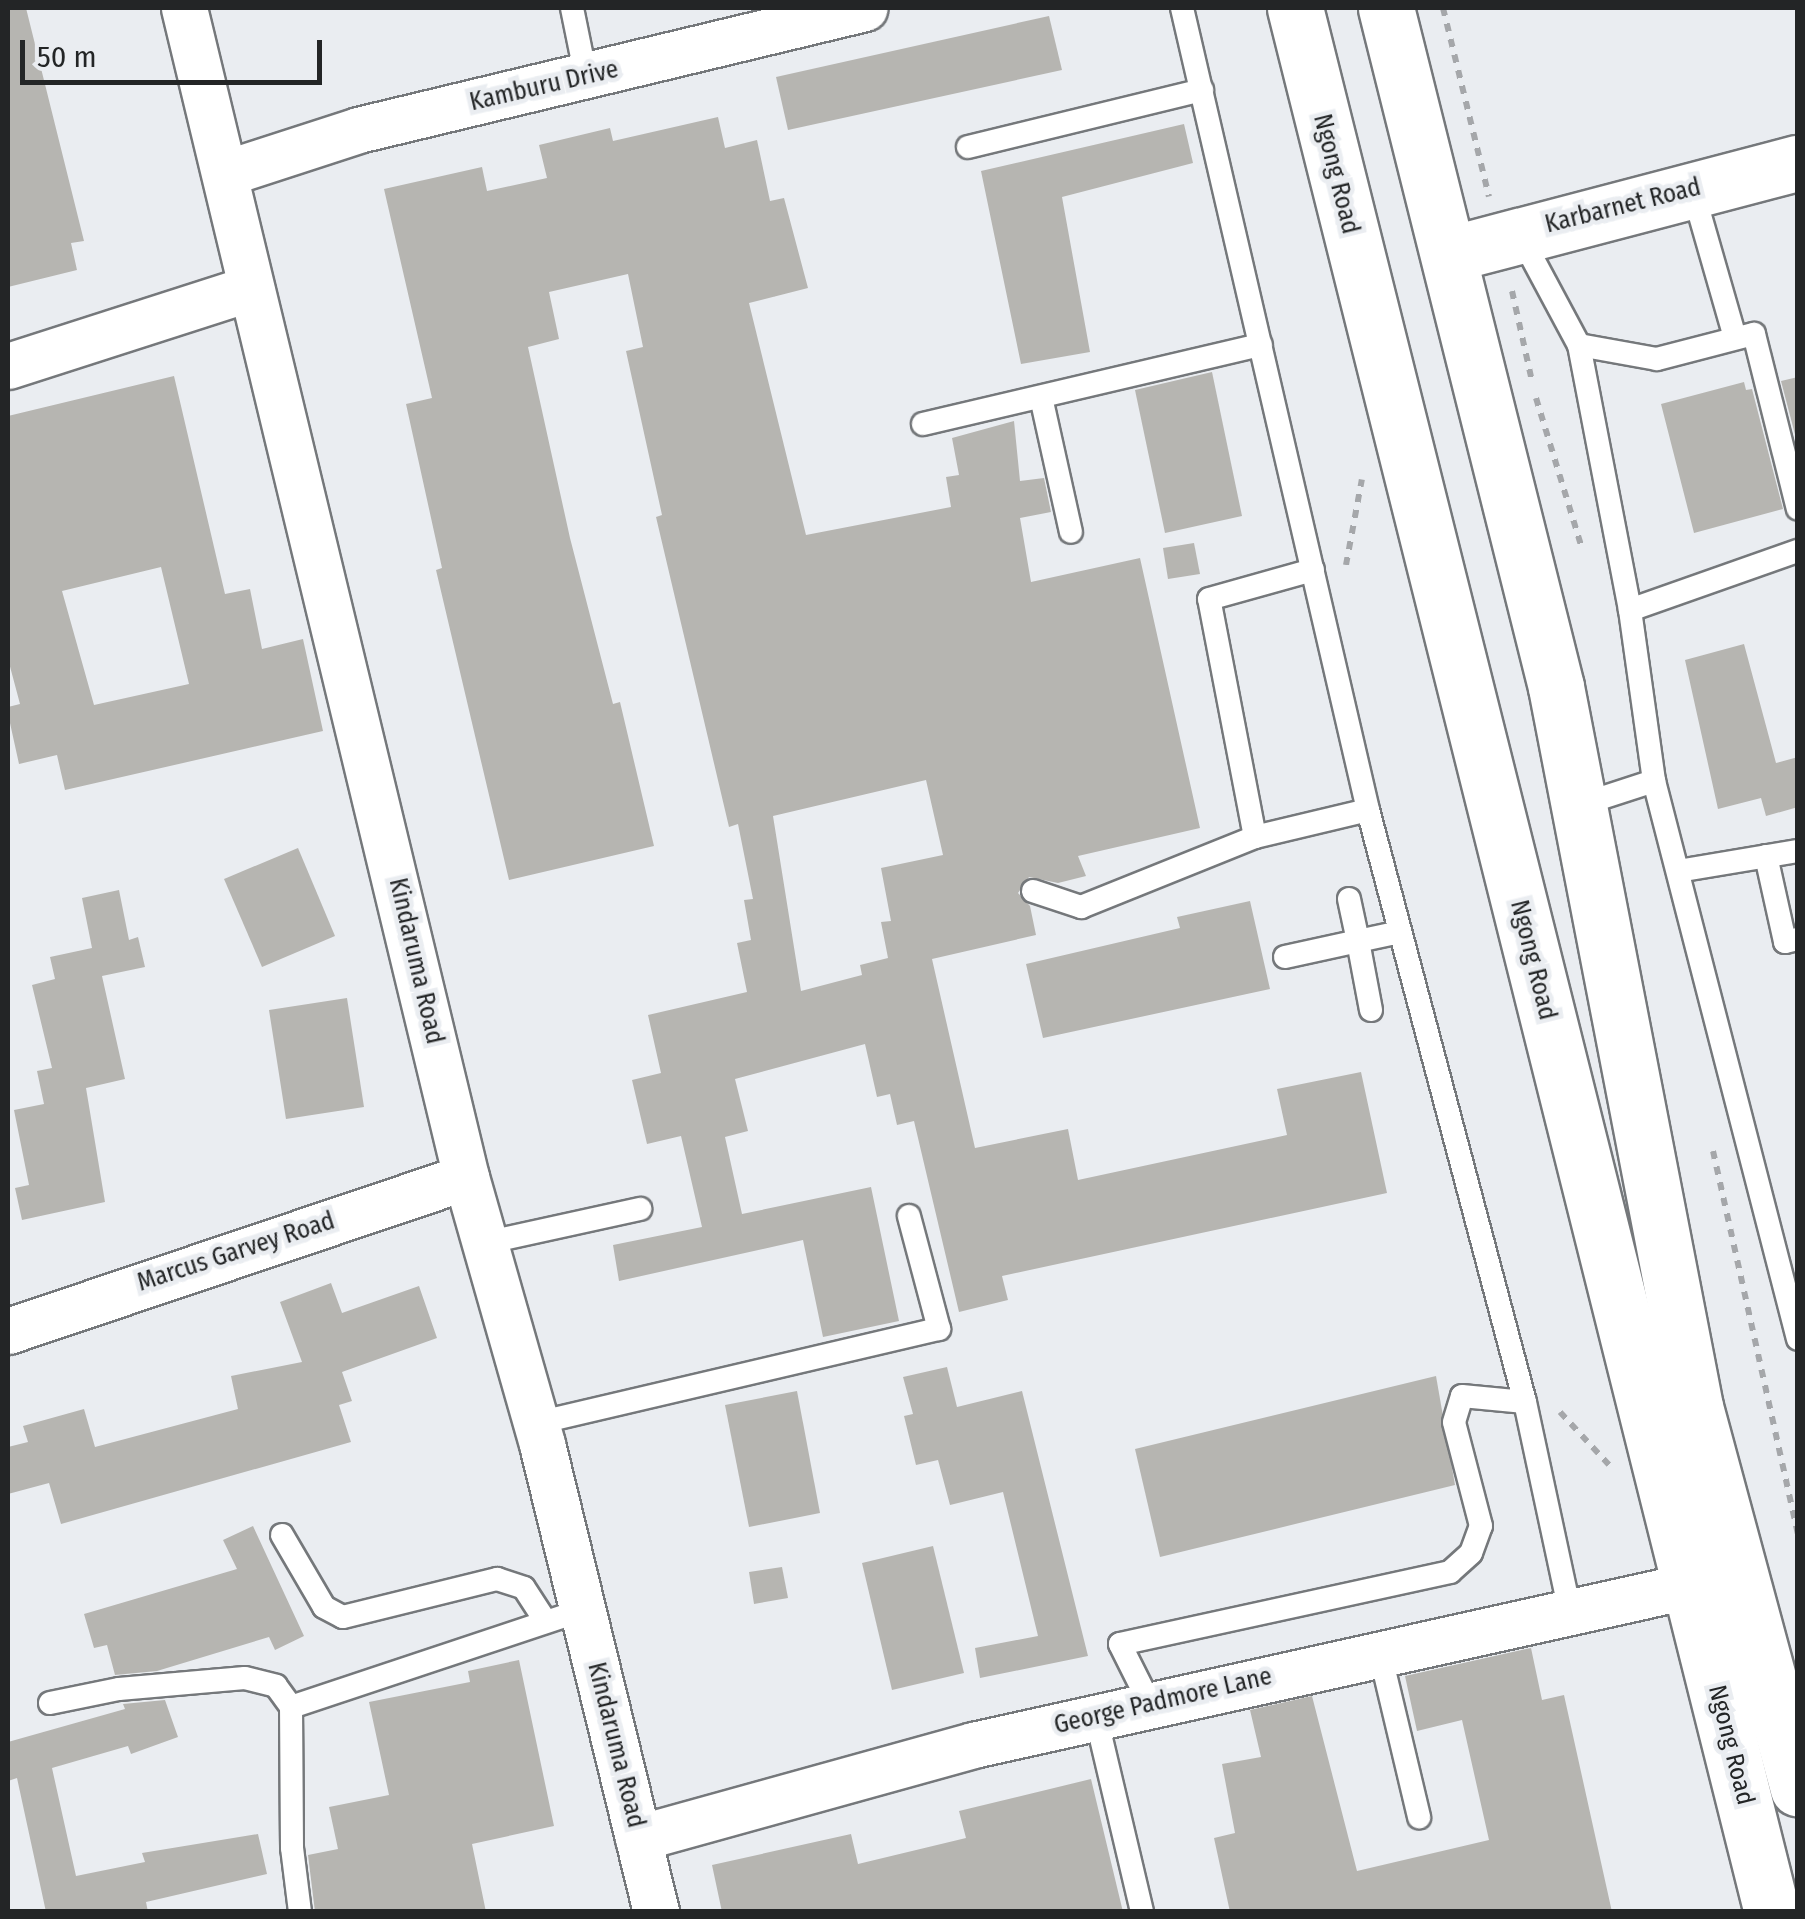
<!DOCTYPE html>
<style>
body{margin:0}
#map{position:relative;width:1805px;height:1919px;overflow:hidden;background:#eaedf1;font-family:"Fira Sans Condensed",sans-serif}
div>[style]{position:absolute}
.building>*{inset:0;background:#b6b5b1}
.path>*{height:6px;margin-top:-3px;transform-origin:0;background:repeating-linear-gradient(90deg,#a5a7aa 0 8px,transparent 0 16px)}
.roads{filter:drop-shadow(2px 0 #75787b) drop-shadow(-2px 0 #75787b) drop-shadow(0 2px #75787b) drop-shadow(0 -2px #75787b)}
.service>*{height:22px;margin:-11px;padding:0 11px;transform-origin:11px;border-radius:11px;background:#fff}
.minor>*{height:45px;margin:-22.5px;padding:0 22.5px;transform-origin:22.5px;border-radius:22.5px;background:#fff}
.tertiary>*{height:55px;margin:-27.5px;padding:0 27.5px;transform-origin:27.5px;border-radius:27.5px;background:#fff}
.secondary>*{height:55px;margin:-27.5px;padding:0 27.5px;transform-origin:27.5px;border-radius:27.5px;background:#fff}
span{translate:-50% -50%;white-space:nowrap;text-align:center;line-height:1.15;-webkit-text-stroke:9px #eaedf1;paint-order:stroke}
.street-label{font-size:25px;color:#232526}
.frame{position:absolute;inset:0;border:10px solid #232526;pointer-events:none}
.scale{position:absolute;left:20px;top:40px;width:302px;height:45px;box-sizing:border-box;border:5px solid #232526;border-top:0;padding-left:12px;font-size:30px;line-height:35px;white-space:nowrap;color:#232526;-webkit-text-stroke:8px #eaedf1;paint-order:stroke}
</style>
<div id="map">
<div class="building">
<div style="clip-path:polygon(8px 8px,26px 8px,84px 241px,71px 243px,77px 270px,8px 287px)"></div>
<div style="clip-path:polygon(1049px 16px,1062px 70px,788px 130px,776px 77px)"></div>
<div style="clip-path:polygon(evenodd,718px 117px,725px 148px,757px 140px,770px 201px,784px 198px,808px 288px,749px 303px,806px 535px,951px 507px,946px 477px,959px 475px,952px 438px,1014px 421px,1020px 481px,1044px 478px,1051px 512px,1020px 518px,1031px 582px,1140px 558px,1200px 828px,1078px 856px,1086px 876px,1058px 883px,1029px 877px,1018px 893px,1030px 906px,1036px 935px,932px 959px,975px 1148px,1068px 1129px,1078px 1180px,1287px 1135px,1277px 1089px,1361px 1072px,1387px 1193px,1002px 1276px,1008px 1300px,959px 1312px,914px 1121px,897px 1125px,890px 1094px,877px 1097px,865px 1044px,735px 1079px,748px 1131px,725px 1137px,742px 1214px,871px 1187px,899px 1321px,823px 1337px,803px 1240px,619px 1281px,613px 1245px,702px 1227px,681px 1136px,647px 1144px,632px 1080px,661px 1073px,648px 1015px,747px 992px,737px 943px,751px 940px,744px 900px,753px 899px,738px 824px,729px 827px,656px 517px,662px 515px,626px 351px,643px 347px,628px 274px,549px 292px,559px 339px,528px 347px,570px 538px,613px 704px,620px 702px,654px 846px,509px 880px,436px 570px,442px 568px,406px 404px,432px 398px,384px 189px,482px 167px,487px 191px,547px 178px,539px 145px,610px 128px,613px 141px,718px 117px,926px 780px,943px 855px,881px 868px,891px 921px,881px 922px,888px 958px,860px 965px,862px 975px,801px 991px,773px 816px,926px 780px)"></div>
<div style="clip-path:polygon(1184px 124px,1193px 163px,1062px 197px,1090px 352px,1021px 364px,981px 171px)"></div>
<div style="clip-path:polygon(1212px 372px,1242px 516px,1165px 533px,1135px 390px)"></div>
<div style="clip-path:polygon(evenodd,174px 376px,225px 594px,250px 589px,262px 649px,303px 639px,323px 731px,65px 790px,57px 755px,19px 764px,8px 714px,8px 707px,20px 704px,8px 659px,8px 416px,174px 376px,161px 567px,189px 684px,94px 705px,62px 591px,161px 567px)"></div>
<div style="clip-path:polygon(1798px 377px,1798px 446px,1781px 381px)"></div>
<div style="clip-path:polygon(1744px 382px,1746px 390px,1752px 389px,1783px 509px,1694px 533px,1661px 404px)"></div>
<div style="clip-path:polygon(1194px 543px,1200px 574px,1168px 579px,1163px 548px)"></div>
<div style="clip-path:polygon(1744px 644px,1776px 763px,1798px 757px,1798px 807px,1766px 816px,1761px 798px,1718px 809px,1685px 660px)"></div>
<div style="clip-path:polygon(298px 848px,335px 936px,262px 967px,224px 879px)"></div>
<div style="clip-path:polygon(119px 890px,129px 940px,138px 937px,145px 967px,102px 976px,125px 1079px,86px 1088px,105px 1202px,22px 1220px,15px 1188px,29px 1185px,14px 1110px,44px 1104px,37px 1071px,52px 1068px,32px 985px,55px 979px,50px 957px,92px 948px,82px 898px)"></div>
<div style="clip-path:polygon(1250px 901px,1270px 989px,1043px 1038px,1026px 964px,1180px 928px,1177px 917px)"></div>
<div style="clip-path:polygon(347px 998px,364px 1107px,286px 1119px,269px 1010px)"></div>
<div style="clip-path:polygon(331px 1283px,342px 1313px,419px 1286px,437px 1338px,342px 1372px,352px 1401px,339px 1405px,351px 1442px,61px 1524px,49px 1483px,8px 1494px,8px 1447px,28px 1442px,23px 1426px,84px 1409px,95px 1447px,238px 1409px,231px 1376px,302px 1362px,280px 1302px)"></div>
<div style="clip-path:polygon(947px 1367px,957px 1407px,1022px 1391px,1088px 1656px,980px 1678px,975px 1648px,1038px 1636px,1003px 1492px,950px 1505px,938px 1460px,916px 1465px,904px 1416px,913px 1414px,903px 1377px)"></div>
<div style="clip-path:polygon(1436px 1376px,1455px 1485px,1160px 1557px,1135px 1449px)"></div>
<div style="clip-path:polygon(797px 1391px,820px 1513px,749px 1527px,725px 1405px)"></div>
<div style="clip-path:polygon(253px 1526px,304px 1636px,275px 1650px,269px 1637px,157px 1671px,115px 1675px,107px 1645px,94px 1648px,84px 1614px,237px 1569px,223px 1540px)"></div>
<div style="clip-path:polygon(933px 1546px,964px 1673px,892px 1690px,862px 1563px)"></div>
<div style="clip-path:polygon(782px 1567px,788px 1598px,754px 1604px,749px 1572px)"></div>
<div style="clip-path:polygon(1531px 1648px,1542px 1700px,1564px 1695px,1612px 1912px,1230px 1912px,1214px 1838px,1235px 1833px,1222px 1764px,1261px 1757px,1250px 1710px,1312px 1696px,1357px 1871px,1489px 1840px,1462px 1720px,1417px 1731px,1405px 1676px)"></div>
<div style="clip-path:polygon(519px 1660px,554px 1826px,472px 1844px,486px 1912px,315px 1912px,308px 1855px,338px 1849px,329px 1807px,389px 1795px,369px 1702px,470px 1682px,468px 1671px)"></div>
<div style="clip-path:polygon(165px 1700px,178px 1737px,131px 1754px,128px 1746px,52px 1768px,76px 1876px,145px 1862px,142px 1853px,258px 1834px,267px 1874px,146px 1902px,148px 1912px,46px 1912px,17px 1778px,8px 1781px,8px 1742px,125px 1709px,123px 1704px)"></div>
<div style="clip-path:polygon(1091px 1779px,1123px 1912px,722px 1912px,712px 1865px,851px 1834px,858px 1864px,966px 1838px,959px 1811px)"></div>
</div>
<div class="path">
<div style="left:1443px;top:8px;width:194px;rotate:76.3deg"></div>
<div style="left:1512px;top:291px;width:92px;rotate:77.5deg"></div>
<div style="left:1536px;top:398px;width:157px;rotate:73deg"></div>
<div style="left:1346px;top:565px;width:87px;rotate:-79.5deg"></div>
<div style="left:1713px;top:1151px;width:393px;rotate:77.5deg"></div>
<div style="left:1560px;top:1412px;width:72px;rotate:47.2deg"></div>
</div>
<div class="roads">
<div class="service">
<div style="left:572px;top:8px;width:70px;rotate:78.5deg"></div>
<div style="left:1182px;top:8px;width:823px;rotate:76.94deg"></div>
<div style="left:1368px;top:810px;width:612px;rotate:75.15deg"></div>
<div style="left:1525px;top:1402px;width:211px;rotate:77.9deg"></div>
<div style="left:968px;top:147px;width:241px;rotate:-13.7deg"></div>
<div style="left:1693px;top:191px;width:152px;rotate:74deg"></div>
<div style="left:1521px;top:237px;width:123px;rotate:61.8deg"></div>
<div style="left:1579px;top:345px;width:270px;rotate:79.1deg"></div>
<div style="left:1630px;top:610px;width:173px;rotate:82deg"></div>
<div style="left:1654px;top:781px;width:576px;rotate:75.53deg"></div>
<div style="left:1579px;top:345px;width:79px;rotate:10.2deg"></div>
<div style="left:1657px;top:359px;width:100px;rotate:-14.5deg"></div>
<div style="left:1754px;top:334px;width:180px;rotate:75.9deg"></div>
<div style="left:1041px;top:397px;width:138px;rotate:77.5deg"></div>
<div style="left:923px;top:424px;width:347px;rotate:-13.2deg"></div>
<div style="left:1630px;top:610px;width:178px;rotate:-19.4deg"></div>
<div style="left:1577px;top:806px;width:81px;rotate:-18deg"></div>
<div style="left:1255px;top:837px;width:242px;rotate:-100.9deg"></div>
<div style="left:1209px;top:599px;width:108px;rotate:-15.6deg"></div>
<div style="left:1766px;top:856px;width:88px;rotate:77.5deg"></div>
<div style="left:1785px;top:942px;width:13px;rotate:-13deg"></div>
<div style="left:1678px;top:871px;width:122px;rotate:-9.5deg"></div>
<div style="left:1033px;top:891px;width:51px;rotate:18.4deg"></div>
<div style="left:1081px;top:907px;width:188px;rotate:-21.9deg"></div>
<div style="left:1255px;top:837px;width:116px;rotate:-13.4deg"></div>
<div style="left:1285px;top:957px;width:75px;rotate:-12.4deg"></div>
<div style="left:1358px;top:941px;width:43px;rotate:-102.1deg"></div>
<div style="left:1371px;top:1010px;width:70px;rotate:-100.7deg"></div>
<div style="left:1358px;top:941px;width:43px;rotate:-12.1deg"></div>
<div style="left:485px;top:1243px;width:159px;rotate:-12.4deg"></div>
<div style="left:537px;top:1423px;width:413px;rotate:-13.2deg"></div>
<div style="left:939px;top:1329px;width:117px;rotate:-104.9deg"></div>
<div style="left:282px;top:1535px;width:83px;rotate:59.7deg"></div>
<div style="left:324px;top:1607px;width:21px;rotate:28deg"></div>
<div style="left:343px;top:1617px;width:159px;rotate:-13.9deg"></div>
<div style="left:497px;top:1579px;width:28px;rotate:18deg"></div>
<div style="left:524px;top:1588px;width:40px;rotate:57.1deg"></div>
<div style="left:1380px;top:1653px;width:169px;rotate:76.6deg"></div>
<div style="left:50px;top:1703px;width:70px;rotate:-11.5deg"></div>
<div style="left:119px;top:1689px;width:126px;rotate:-5deg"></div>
<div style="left:245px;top:1678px;width:32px;rotate:14deg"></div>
<div style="left:276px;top:1686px;width:26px;rotate:54deg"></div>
<div style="left:1150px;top:1704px;width:67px;rotate:-116.6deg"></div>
<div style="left:1120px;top:1644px;width:338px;rotate:-12.3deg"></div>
<div style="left:1450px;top:1572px;width:28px;rotate:-42deg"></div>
<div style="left:1471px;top:1553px;width:29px;rotate:-70deg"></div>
<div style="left:1481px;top:1526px;width:107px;rotate:-104.6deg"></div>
<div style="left:1454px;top:1422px;width:27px;rotate:-73deg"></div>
<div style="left:1462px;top:1396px;width:63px;rotate:5.4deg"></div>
<div style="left:1096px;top:1717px;width:200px;rotate:76.7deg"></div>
<div style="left:300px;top:1912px;width:64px;rotate:-97.1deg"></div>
<div style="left:292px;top:1848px;width:141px;rotate:-90.4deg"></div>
<div style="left:291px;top:1707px;width:308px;rotate:-18.4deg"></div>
</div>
<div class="minor">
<div style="left:184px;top:8px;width:1203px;rotate:76.44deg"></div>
<div style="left:466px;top:1177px;width:278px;rotate:74.1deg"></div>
<div style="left:542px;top:1444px;width:482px;rotate:76.3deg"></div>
<div style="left:226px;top:173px;width:139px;rotate:-18deg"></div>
<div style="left:358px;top:130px;width:521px;rotate:-13.53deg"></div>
<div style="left:8px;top:366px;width:255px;rotate:-17.8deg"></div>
<div style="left:8px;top:1331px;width:483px;rotate:-18.6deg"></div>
<div style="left:638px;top:1838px;width:348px;rotate:-15.5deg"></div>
<div style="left:973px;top:1745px;width:737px;rotate:-12.55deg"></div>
</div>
<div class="tertiary">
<div style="left:1450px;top:254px;width:360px;rotate:-14.7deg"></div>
</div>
<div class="secondary">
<div style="left:1295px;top:8px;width:1963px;rotate:75.94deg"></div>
<div style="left:1386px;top:8px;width:700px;rotate:75.94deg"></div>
<div style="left:1556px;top:687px;width:733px;rotate:79.07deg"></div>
<div style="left:1695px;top:1407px;width:395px;rotate:74.9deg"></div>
</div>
</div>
<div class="street-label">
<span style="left:544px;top:86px;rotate:-13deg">Kamburu Drive</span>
<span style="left:1336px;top:174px;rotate:76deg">Ngong Road</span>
<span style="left:1623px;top:206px;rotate:-14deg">Karbarnet Road</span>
<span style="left:1533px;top:960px;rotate:76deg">Ngong Road</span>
<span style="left:416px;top:961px;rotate:77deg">Kindaruma Road</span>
<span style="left:236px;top:1252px;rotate:-18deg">Marcus Garvey Road</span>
<span style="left:1163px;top:1701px;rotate:-13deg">George Padmore Lane</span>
<span style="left:616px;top:1745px;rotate:76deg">Kindaruma Road</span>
<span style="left:1731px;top:1745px;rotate:76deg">Ngong Road</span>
</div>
<div class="frame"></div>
<div class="scale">50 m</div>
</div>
